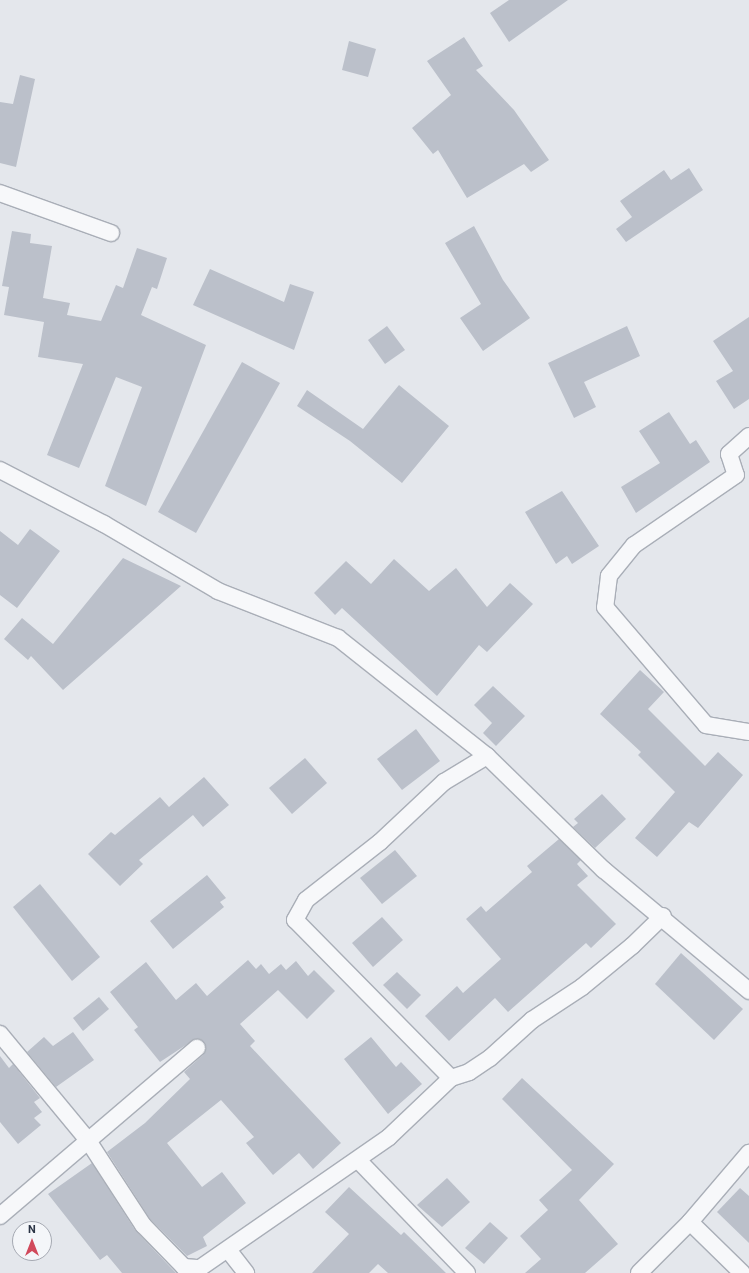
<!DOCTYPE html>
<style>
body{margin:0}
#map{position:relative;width:749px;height:1273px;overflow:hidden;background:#e4e7ec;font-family:Roboto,sans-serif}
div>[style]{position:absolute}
.building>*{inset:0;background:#bbc0ca}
.roads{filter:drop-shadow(1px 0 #a9aeb7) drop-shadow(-1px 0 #a9aeb7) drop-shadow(0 1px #a9aeb7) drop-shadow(0 -1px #a9aeb7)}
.minor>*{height:16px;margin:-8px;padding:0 8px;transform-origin:8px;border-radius:8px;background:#f7f8fa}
span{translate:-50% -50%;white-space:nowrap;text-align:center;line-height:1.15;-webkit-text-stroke:4px #f4f6f9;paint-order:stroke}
.north{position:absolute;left:12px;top:1221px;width:40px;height:40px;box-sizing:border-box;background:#f4f6f9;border:1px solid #a4a8b1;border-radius:50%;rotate:0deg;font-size:11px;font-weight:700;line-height:16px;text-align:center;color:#2b3445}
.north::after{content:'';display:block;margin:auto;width:14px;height:18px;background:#d1495b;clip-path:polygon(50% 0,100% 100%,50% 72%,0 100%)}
</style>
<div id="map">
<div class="building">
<div style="clip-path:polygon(509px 0,568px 0,509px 42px,490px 13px)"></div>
<div style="clip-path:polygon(464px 37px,483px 66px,476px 70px,514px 110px,549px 160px,531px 172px,524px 164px,467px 198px,438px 150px,433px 154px,412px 128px,451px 95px,427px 61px)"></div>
<div style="clip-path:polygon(349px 41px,376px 49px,368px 77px,342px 70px)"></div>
<div style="clip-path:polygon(20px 75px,35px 79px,16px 167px,0 163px,0 102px,13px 104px)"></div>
<div style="clip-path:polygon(689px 168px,703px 190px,626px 242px,616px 229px,632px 217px,620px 201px,664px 170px,671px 180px)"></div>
<div style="clip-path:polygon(474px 226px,503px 280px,530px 318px,483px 351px,460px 318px,481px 304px,445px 243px)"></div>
<div style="clip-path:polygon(12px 231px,31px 234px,30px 243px,52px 246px,43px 298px,70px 303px,67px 315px,101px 321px,116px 285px,123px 288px,137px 248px,167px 258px,157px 289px,152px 287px,141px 315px,206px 345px,146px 506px,105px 486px,142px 387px,116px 377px,79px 468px,47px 455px,83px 364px,38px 357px,44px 322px,4px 315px,9px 287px,2px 286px)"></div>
<div style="clip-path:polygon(210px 269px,284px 302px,290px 284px,314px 292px,294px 350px,193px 305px)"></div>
<div style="clip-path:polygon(749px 317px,749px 399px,734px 409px,716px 381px,733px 371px,713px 341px)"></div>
<div style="clip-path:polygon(387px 326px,405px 350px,385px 364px,368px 340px)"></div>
<div style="clip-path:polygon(627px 326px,640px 356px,584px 382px,596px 407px,574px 418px,548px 363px)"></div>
<div style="clip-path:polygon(242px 362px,280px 383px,196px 533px,158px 512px)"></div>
<div style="clip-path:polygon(399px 385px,449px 426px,402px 483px,350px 441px,297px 406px,307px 390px,363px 429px)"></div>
<div style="clip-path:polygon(669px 412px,690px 444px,696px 440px,710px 462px,636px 513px,621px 487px,660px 463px,639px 431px)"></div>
<div style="clip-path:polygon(562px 491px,599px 546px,572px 564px,567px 556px,556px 564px,525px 512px)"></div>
<div style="clip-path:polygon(30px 529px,60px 551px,17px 608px,0 595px,0 531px,18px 545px)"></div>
<div style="clip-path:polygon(123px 558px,181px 586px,63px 690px,31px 656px,28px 660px,4px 639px,22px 618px,53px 644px)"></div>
<div style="clip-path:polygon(394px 559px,429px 591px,456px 568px,487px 607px,510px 583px,533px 604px,487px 652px,479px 645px,437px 696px,342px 608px,335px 615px,314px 593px,346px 561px,371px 584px)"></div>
<div style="clip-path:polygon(640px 670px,664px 692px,648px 709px,705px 766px,718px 752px,743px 775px,698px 828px,689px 822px,657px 857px,635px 838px,675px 792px,638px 755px,641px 752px,600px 714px)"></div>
<div style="clip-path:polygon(493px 686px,525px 716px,496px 746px,483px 733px,492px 723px,474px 705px)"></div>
<div style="clip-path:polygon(416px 729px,440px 761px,402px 790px,377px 759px)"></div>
<div style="clip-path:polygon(305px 758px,327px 783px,292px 814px,269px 788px)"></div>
<div style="clip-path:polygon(204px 777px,229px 805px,203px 827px,193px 815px,139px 860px,143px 864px,120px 886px,88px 854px,111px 832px,115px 835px,160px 797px,169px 807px)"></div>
<div style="clip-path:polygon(602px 794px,626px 819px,595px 848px,573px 827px,578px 823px,574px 819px)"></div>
<div style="clip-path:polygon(559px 839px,581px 860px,577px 864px,588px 876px,577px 885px,616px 924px,591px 948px,586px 943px,508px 1012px,495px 998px,449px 1041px,425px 1016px,457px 986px,463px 993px,501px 959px,466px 919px,481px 906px,486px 912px,532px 872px,527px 866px)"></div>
<div style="clip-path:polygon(395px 850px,417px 876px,382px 904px,360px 878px)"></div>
<div style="clip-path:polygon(207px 875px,226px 898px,220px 902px,224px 907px,173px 949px,150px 921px)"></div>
<div style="clip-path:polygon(40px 884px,100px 957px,72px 981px,13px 907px)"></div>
<div style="clip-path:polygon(382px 917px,403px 940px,373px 967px,352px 943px)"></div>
<div style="clip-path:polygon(681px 953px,743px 1009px,714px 1040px,655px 984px)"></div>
<div style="clip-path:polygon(248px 960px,256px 969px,261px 964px,269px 974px,281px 964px,286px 970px,296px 961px,308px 976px,314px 970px,335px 991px,307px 1019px,278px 990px,240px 1024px,255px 1041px,250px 1046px,341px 1143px,313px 1169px,299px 1153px,273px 1175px,246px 1143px,254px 1137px,221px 1100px,167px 1143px,202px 1187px,222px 1172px,246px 1203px,203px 1237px,207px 1246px,187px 1256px,150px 1219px,107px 1152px,145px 1123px,190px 1079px,184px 1072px,203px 1055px,206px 1046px,195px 1039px,160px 1062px,134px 1030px,138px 1027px,110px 992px,146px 962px,176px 1000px,196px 983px,207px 996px)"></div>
<div style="clip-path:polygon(397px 972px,421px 995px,407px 1009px,383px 985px)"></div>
<div style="clip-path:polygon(99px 997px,109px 1009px,83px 1031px,73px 1018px)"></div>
<div style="clip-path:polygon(73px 1032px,94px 1060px,56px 1087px,27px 1052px,44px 1037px,53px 1046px)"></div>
<div style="clip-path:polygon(371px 1037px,396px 1067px,401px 1062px,422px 1084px,388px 1114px,344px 1059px)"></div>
<div style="clip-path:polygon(0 1056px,9px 1068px,13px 1064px,40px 1098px,34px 1102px,42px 1112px,34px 1118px,41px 1125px,18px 1144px,0 1122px)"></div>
<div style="clip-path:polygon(522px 1078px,614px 1164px,579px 1200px,618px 1244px,585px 1273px,525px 1273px,541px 1259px,520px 1236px,548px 1210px,539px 1200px,572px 1170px,502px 1099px)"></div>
<div style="clip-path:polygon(92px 1163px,135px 1230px,176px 1273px,122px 1273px,107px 1255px,100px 1260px,48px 1194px)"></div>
<div style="clip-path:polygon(447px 1178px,470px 1202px,442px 1227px,417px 1205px)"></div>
<div style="clip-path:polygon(349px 1187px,401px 1235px,404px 1232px,446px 1273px,388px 1273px,378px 1264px,369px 1273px,312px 1273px,349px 1234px,325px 1212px)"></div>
<div style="clip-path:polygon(740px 1188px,749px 1196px,749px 1243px,717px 1212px)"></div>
<div style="clip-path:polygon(490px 1222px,508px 1238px,484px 1264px,465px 1248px)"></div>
</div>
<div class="roads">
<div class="minor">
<div style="left:0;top:193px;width:118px;rotate:19.8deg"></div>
<div style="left:749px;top:436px;width:27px;rotate:138deg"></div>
<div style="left:729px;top:454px;width:22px;rotate:72deg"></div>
<div style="left:736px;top:475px;width:124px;rotate:145.5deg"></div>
<div style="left:634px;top:545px;width:40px;rotate:129deg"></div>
<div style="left:609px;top:576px;width:31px;rotate:97deg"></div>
<div style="left:605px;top:607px;width:155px;rotate:49.4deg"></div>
<div style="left:706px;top:725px;width:44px;rotate:9.2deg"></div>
<div style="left:0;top:470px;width:117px;rotate:27.4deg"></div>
<div style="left:104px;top:524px;width:132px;rotate:30.4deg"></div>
<div style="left:218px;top:591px;width:129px;rotate:21.4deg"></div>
<div style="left:338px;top:638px;width:190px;rotate:38.4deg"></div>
<div style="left:487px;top:756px;width:163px;rotate:44.3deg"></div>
<div style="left:604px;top:870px;width:189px;rotate:39.8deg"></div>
<div style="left:0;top:1034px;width:136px;rotate:50.4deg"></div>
<div style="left:87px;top:1139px;width:103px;rotate:56.9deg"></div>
<div style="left:143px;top:1225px;width:59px;rotate:45.7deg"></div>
<div style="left:184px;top:1267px;width:16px;rotate:4deg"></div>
<div style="left:200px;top:1268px;width:230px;rotate:-34.7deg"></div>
<div style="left:389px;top:1137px;width:86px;rotate:-43.6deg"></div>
<div style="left:451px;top:1078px;width:19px;rotate:-18deg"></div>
<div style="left:469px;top:1072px;width:25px;rotate:-34deg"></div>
<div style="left:490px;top:1058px;width:57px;rotate:-42.1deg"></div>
<div style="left:532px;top:1020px;width:60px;rotate:-33.4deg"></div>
<div style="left:582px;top:987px;width:65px;rotate:-39.4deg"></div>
<div style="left:632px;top:946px;width:43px;rotate:-44.1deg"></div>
<div style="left:451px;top:1078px;width:222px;rotate:-134.6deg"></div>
<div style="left:295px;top:920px;width:23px;rotate:-61deg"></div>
<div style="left:306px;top:900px;width:94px;rotate:-38.1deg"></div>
<div style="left:380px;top:842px;width:88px;rotate:-43.2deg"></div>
<div style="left:444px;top:782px;width:50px;rotate:-31.2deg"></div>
<div style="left:358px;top:1160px;width:157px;rotate:46deg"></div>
<div style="left:0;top:1216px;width:259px;rotate:-40.5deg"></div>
<div style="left:690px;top:1222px;width:73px;rotate:44.4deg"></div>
<div style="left:229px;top:1251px;width:28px;rotate:52deg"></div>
<div style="left:639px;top:1273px;width:72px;rotate:-45deg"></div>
<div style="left:690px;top:1222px;width:91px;rotate:-49.5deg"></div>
</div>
</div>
<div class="north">N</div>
</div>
